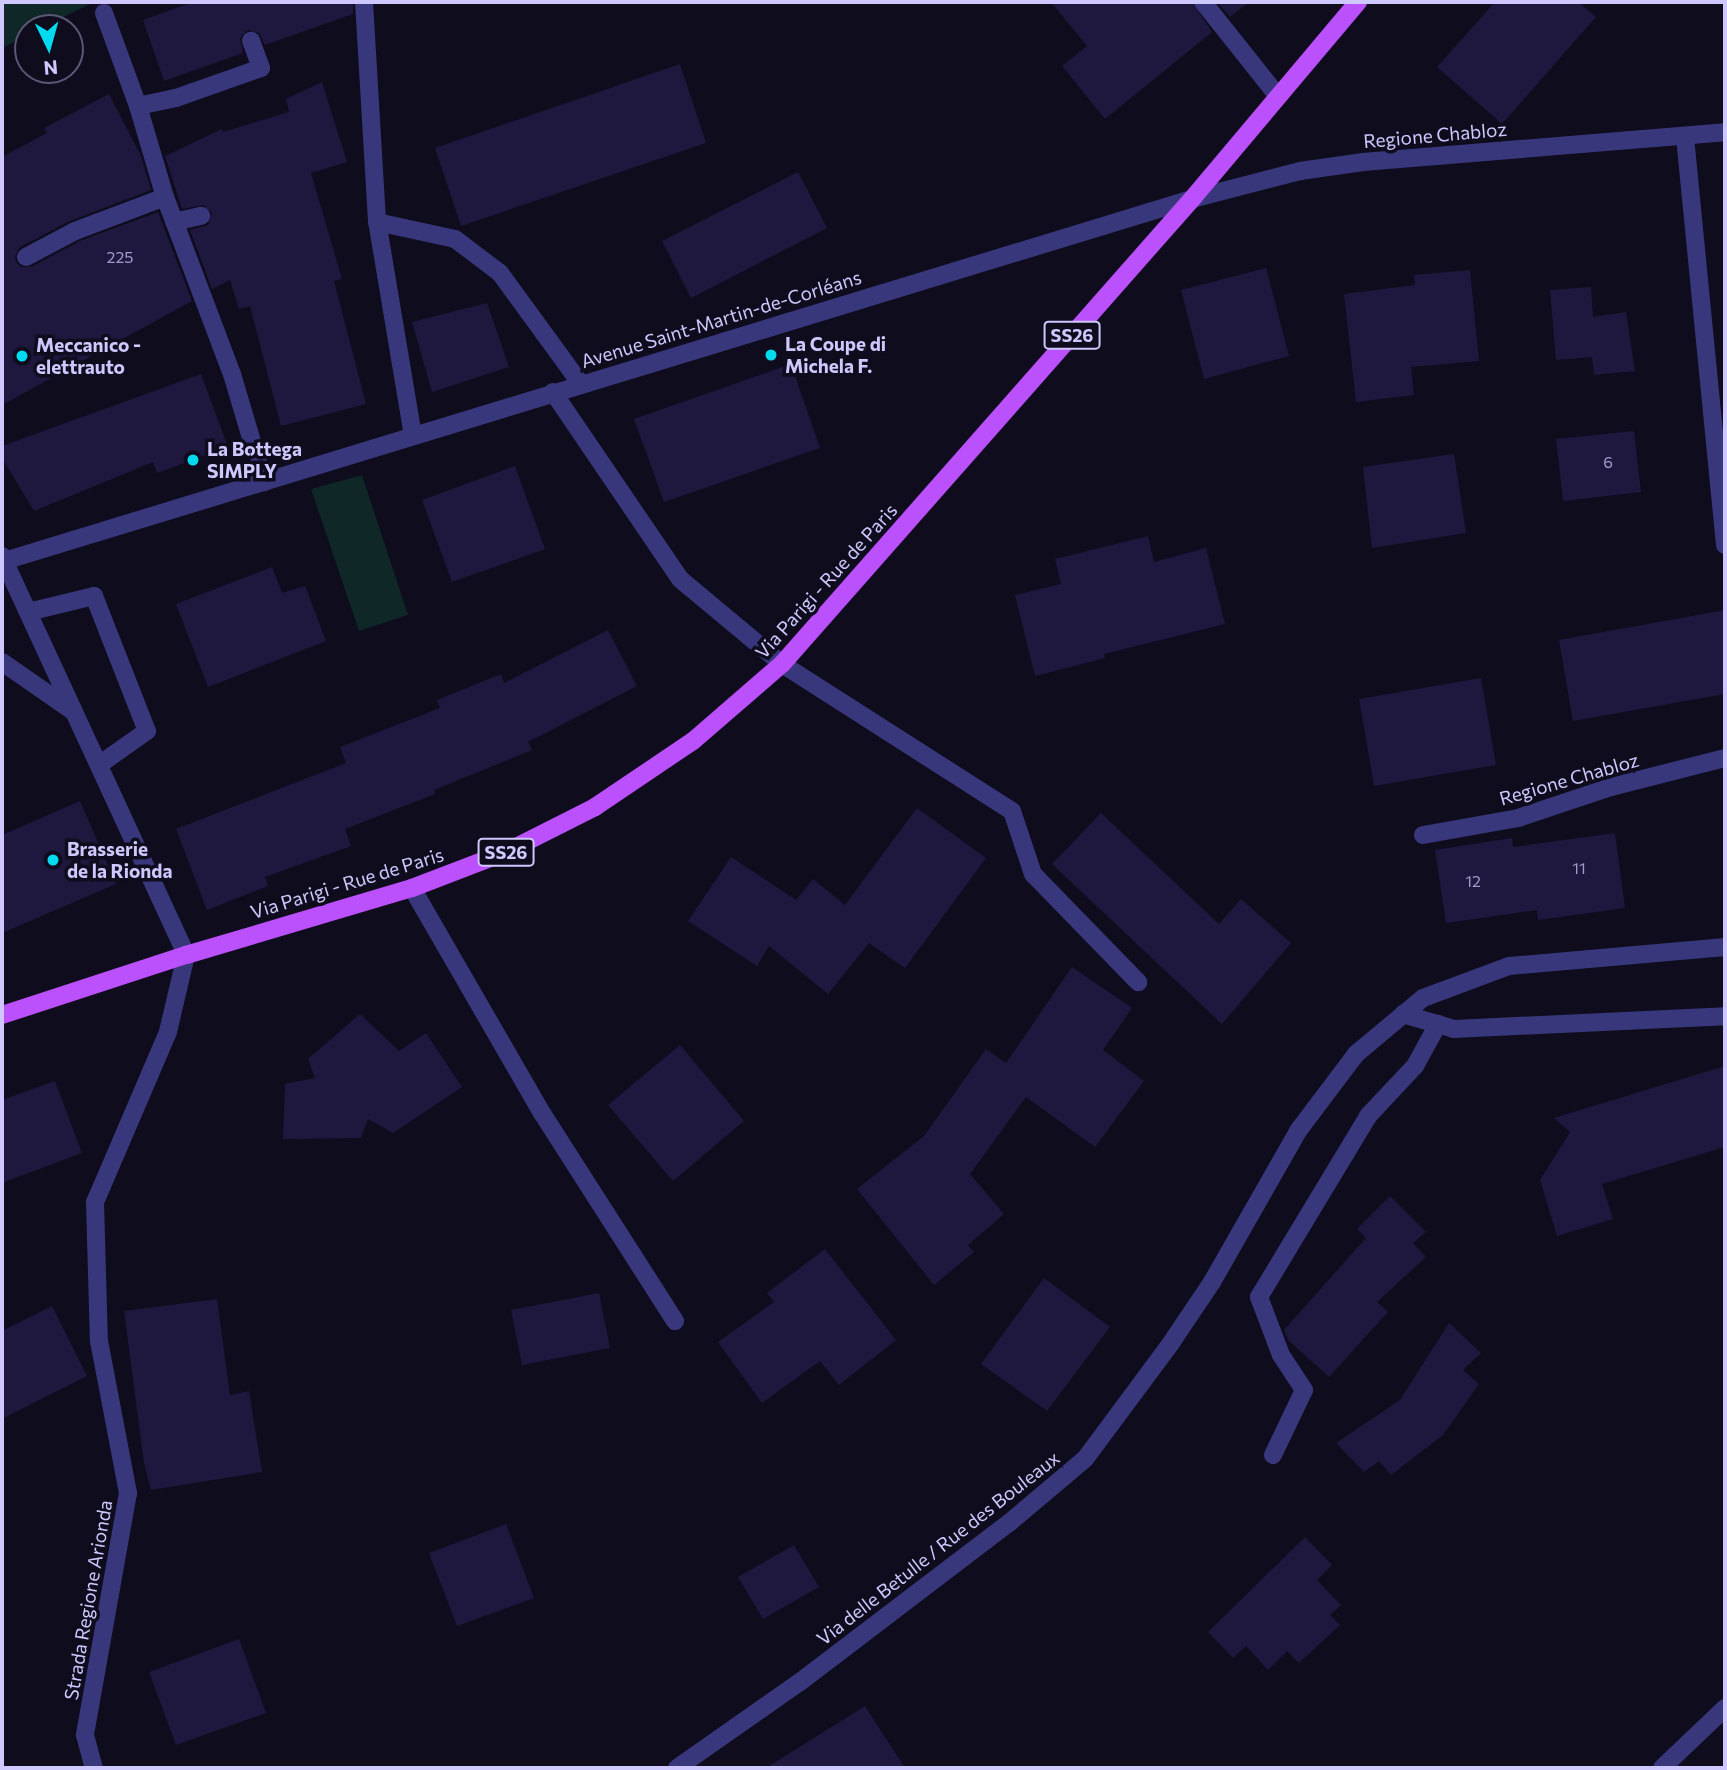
<!DOCTYPE html>
<meta charset="utf-8">
<style>
body{margin:0}
#map{position:relative;width:1727px;height:1770px;overflow:hidden;background:#0e0c1d;font-family:Commissioner,sans-serif}
div>[style]{position:absolute}
.green>*{inset:0;background:#0f2726}
.building>*{inset:0;background:#1f183e}
.service>*{height:18px;margin:-9px;padding:0 9px;transform-origin:9px;border-radius:9px;background:#39377c}
.minor>*{height:18px;margin:-9px;padding:0 9px;transform-origin:9px;border-radius:9px;background:#39377c}
.tertiary>*{height:18px;margin:-9px;padding:0 9px;transform-origin:9px;border-radius:9px;background:#39377c}
.primary>*{height:18px;margin:-9px;padding:0 9px;transform-origin:9px;border-radius:9px;background:#bb50fd}
.dots>*{width:19px;height:19px;translate:-50% -50%;box-sizing:border-box;border:4px solid #0e0c1d;border-radius:50%}
span{translate:-50% -50%;white-space:nowrap;text-align:center;line-height:1.15;-webkit-text-stroke:7px #0e0c1d;paint-order:stroke}
.number-label{font-size:16px;color:#a29cce}
.number-label span{-webkit-text-stroke-width:0}
.shield-label span{padding:2px 5px;background:#0e0c1d;border:2px solid;border-radius:5px;-webkit-text-stroke-width:0}
.shield-label{font-size:18px;color:#cec8fe;font-weight:700}
.street-label{font-size:19px;color:#cec8fe}
.poi-label{font-size:19px;color:#cec8fe;font-weight:700}
.left{translate:0 -50%;text-align:left}
.frame{position:absolute;inset:0;border:4px solid #cec8fe;pointer-events:none}
.north{position:absolute;left:14px;top:14px;width:70px;height:70px;box-sizing:border-box;background:#0e0c1d;border:2px solid #5b5777;border-radius:50%;rotate:175deg;font-size:19px;font-weight:700;line-height:28px;text-align:center;color:#cec8fe}
.north::after{content:'';display:block;margin:auto;width:24px;height:32px;background:#02daf0;clip-path:polygon(50% 0,100% 100%,50% 72%,0 100%)}
</style>
<div id="map">
<div class="green">
<div style="clip-path:polygon(2px 2px,94px 2px,41px 28px,28px 28px,28px 35px,2px 48px)"></div>
<div style="clip-path:polygon(362px 475px,408px 615px,359px 631px,311px 489px)"></div>
</div>
<div class="building">
<div style="clip-path:polygon(193px 2px,353px 2px,353px 14px,265px 45px,259px 33px,248px 30px,240px 38px,243px 53px,164px 81px,143px 20px)"></div>
<div style="clip-path:polygon(1051px 2px,1192px 2px,1212px 32px,1105px 119px,1062px 66px,1087px 46px)"></div>
<div style="clip-path:polygon(1217px 2px,1249px 2px,1230px 17px)"></div>
<div style="clip-path:polygon(1495px 2px,1578px 2px,1596px 17px,1502px 124px,1437px 67px)"></div>
<div style="clip-path:polygon(680px 64px,706px 143px,461px 226px,435px 148px)"></div>
<div style="clip-path:polygon(322px 82px,347px 162px,311px 173px,342px 279px,334px 281px,366px 404px,281px 426px,250px 306px,239px 309px,230px 280px,212px 289px,190px 230px,208px 225px,212px 213px,204px 205px,182px 209px,165px 156px,222px 129px,223px 132px,289px 112px,286px 99px)"></div>
<div style="clip-path:polygon(109px 94px,141px 156px,151px 190px,70px 221px,20px 247px,15px 256px,16px 262px,21px 267px,31px 267px,80px 241px,158px 212px,192px 301px,2px 405px,2px 157px,47px 133px,44px 128px)"></div>
<div style="clip-path:polygon(798px 172px,827px 228px,691px 298px,662px 241px)"></div>
<div style="clip-path:polygon(1266px 268px,1289px 356px,1204px 379px,1181px 290px)"></div>
<div style="clip-path:polygon(1470px 270px,1479px 361px,1411px 367px,1414px 395px,1356px 402px,1344px 294px,1415px 285px,1414px 275px)"></div>
<div style="clip-path:polygon(1591px 287px,1593px 317px,1626px 312px,1635px 371px,1594px 375px,1592px 357px,1556px 360px,1550px 290px)"></div>
<div style="clip-path:polygon(487px 303px,509px 367px,432px 392px,412px 322px)"></div>
<div style="clip-path:polygon(791px 364px,820px 448px,664px 502px,634px 419px)"></div>
<div style="clip-path:polygon(201px 374px,228px 447px,157px 473px,153px 462px,34px 511px,2px 458px,2px 446px)"></div>
<div style="clip-path:polygon(1634px 431px,1641px 492px,1563px 501px,1556px 439px)"></div>
<div style="clip-path:polygon(1454px 454px,1466px 533px,1372px 548px,1363px 467px)"></div>
<div style="clip-path:polygon(515px 466px,545px 549px,452px 582px,422px 500px)"></div>
<div style="clip-path:polygon(1148px 536px,1154px 562px,1206px 548px,1225px 624px,1104px 654px,1105px 658px,1035px 676px,1015px 595px,1061px 584px,1055px 559px)"></div>
<div style="clip-path:polygon(272px 567px,282px 593px,305px 586px,326px 641px,208px 687px,176px 604px)"></div>
<div style="clip-path:polygon(1725px 610px,1725px 694px,1573px 721px,1559px 640px)"></div>
<div style="clip-path:polygon(608px 630px,637px 686px,528px 742px,532px 750px,434px 790px,435px 794px,345px 829px,351px 846px,265px 877px,268px 886px,207px 910px,176px 829px,346px 763px,340px 747px,440px 708px,437px 700px,501px 674px,504px 683px)"></div>
<div style="clip-path:polygon(1481px 678px,1496px 765px,1374px 786px,1359px 699px)"></div>
<div style="clip-path:polygon(80px 801px,116px 884px,2px 933px,2px 835px)"></div>
<div style="clip-path:polygon(917px 808px,986px 858px,905px 968px,869px 943px,828px 994px,769px 946px,757px 966px,688px 921px,731px 857px,796px 900px,813px 879px,845px 905px)"></div>
<div style="clip-path:polygon(1101px 813px,1219px 924px,1241px 899px,1291px 943px,1222px 1024px,1052px 864px)"></div>
<div style="clip-path:polygon(1615px 833px,1625px 908px,1538px 920px,1537px 910px,1446px 923px,1435px 850px,1512px 838px,1513px 847px)"></div>
<div style="clip-path:polygon(1072px 967px,1132px 1008px,1103px 1050px,1144px 1081px,1095px 1147px,1026px 1097px,970px 1174px,1004px 1214px,968px 1245px,974px 1252px,934px 1285px,857px 1189px,924px 1136px,986px 1049px,1006px 1063px)"></div>
<div style="clip-path:polygon(360px 1014px,399px 1051px,426px 1033px,462px 1087px,393px 1133px,368px 1119px,361px 1138px,283px 1139px,285px 1084px,315px 1078px,308px 1059px)"></div>
<div style="clip-path:polygon(680px 1045px,744px 1121px,673px 1181px,608px 1105px)"></div>
<div style="clip-path:polygon(1725px 1066px,1725px 1147px,1602px 1184px,1613px 1219px,1557px 1236px,1540px 1180px,1570px 1132px,1554px 1118px)"></div>
<div style="clip-path:polygon(55px 1081px,82px 1153px,2px 1183px,2px 1100px)"></div>
<div style="clip-path:polygon(1390px 1196px,1426px 1232px,1413px 1243px,1426px 1257px,1377px 1302px,1388px 1312px,1329px 1377px,1288px 1340px,1284px 1330px,1366px 1238px,1357px 1229px)"></div>
<div style="clip-path:polygon(825px 1249px,896px 1340px,839px 1385px,820px 1361px,762px 1403px,718px 1342px,774px 1302px,767px 1293px)"></div>
<div style="clip-path:polygon(1044px 1278px,1110px 1327px,1047px 1411px,981px 1364px)"></div>
<div style="clip-path:polygon(599px 1293px,610px 1348px,522px 1365px,511px 1310px)"></div>
<div style="clip-path:polygon(217px 1299px,230px 1395px,249px 1391px,262px 1472px,151px 1490px,144px 1463px,124px 1311px)"></div>
<div style="clip-path:polygon(52px 1306px,87px 1376px,2px 1419px,2px 1331px)"></div>
<div style="clip-path:polygon(1449px 1323px,1481px 1353px,1463px 1370px,1479px 1384px,1443px 1435px,1391px 1475px,1379px 1461px,1364px 1472px,1336px 1443px,1400px 1400px)"></div>
<div style="clip-path:polygon(506px 1524px,534px 1598px,457px 1626px,429px 1553px)"></div>
<div style="clip-path:polygon(1305px 1537px,1332px 1565px,1317px 1580px,1341px 1605px,1330px 1615px,1340px 1625px,1299px 1663px,1287px 1651px,1268px 1670px,1246px 1646px,1233px 1658px,1208px 1632px)"></div>
<div style="clip-path:polygon(794px 1545px,819px 1587px,763px 1619px,738px 1577px)"></div>
<div style="clip-path:polygon(239px 1639px,266px 1713px,176px 1745px,149px 1672px)"></div>
<div style="clip-path:polygon(865px 1706px,905px 1768px,766px 1768px)"></div>
</div>
<div class="service">
<div style="left:364px;top:2px;width:220px;rotate:86.6deg"></div>
<div style="left:104px;top:13px;width:99px;rotate:69.9deg"></div>
<div style="left:138px;top:106px;width:95px;rotate:73.5deg"></div>
<div style="left:138px;top:106px;width:39px;rotate:-12deg"></div>
<div style="left:176px;top:98px;width:90px;rotate:-19.4deg"></div>
<div style="left:261px;top:68px;width:29px;rotate:-110deg"></div>
<div style="left:1685px;top:137px;width:410px;rotate:84.4deg"></div>
<div style="left:174px;top:222px;width:28px;rotate:-13deg"></div>
<div style="left:26px;top:257px;width:55px;rotate:-28deg"></div>
<div style="left:75px;top:231px;width:96px;rotate:-20.7deg"></div>
<div style="left:165px;top:197px;width:189px;rotate:69.3deg"></div>
<div style="left:232px;top:374px;width:113px;rotate:73.5deg"></div>
<div style="left:413px;top:436px;width:217px;rotate:-99.5deg"></div>
<div style="left:377px;top:222px;width:80px;rotate:12.3deg"></div>
<div style="left:455px;top:239px;width:56px;rotate:37.1deg"></div>
<div style="left:500px;top:273px;width:137px;rotate:53.9deg"></div>
<div style="left:28px;top:612px;width:68px;rotate:-13.6deg"></div>
<div style="left:94px;top:596px;width:145px;rotate:68.6deg"></div>
<div style="left:147px;top:731px;width:57px;rotate:144.9deg"></div>
<div style="left:782px;top:664px;width:273px;rotate:32.6deg"></div>
<div style="left:1012px;top:811px;width:66px;rotate:71.6deg"></div>
<div style="left:1033px;top:874px;width:151px;rotate:45.8deg"></div>
<div style="left:1423px;top:835px;width:97px;rotate:-10.1deg"></div>
<div style="left:1518px;top:818px;width:98px;rotate:-18.4deg"></div>
<div style="left:1611px;top:787px;width:118px;rotate:-14.3deg"></div>
<div style="left:412px;top:888px;width:260px;rotate:60deg"></div>
<div style="left:542px;top:1113px;width:247px;rotate:57.4deg"></div>
<div style="left:1403px;top:1014px;width:53px;rotate:16.4deg"></div>
<div style="left:1454px;top:1029px;width:271px;rotate:-2.7deg"></div>
<div style="left:1273px;top:1455px;width:72px;rotate:-64.5deg"></div>
<div style="left:1304px;top:1390px;width:42px;rotate:-123.3deg"></div>
<div style="left:1281px;top:1355px;width:62px;rotate:-110.8deg"></div>
<div style="left:1259px;top:1297px;width:211px;rotate:-58.9deg"></div>
<div style="left:1368px;top:1116px;width:69px;rotate:-46.8deg"></div>
<div style="left:1415px;top:1066px;width:48px;rotate:-61.3deg"></div>
<div style="left:85px;top:1735px;width:34px;rotate:75deg"></div>
</div>
<div class="minor">
<div style="left:1203px;top:2px;width:119px;rotate:51.5deg"></div>
<div style="left:1192px;top:199px;width:112px;rotate:-14.5deg"></div>
<div style="left:1300px;top:171px;width:64px;rotate:-8.1deg"></div>
<div style="left:1363px;top:162px;width:363px;rotate:-4.7deg"></div>
<div style="left:553px;top:392px;width:226px;rotate:55.8deg"></div>
<div style="left:680px;top:579px;width:133px;rotate:39.8deg"></div>
<div style="left:2px;top:556px;width:439px;rotate:65.2deg"></div>
<div style="left:186px;top:955px;width:79px;rotate:103.2deg"></div>
<div style="left:168px;top:1032px;width:185px;rotate:113.2deg"></div>
<div style="left:95px;top:1202px;width:139px;rotate:88.4deg"></div>
<div style="left:99px;top:1341px;width:155px;rotate:79.2deg"></div>
<div style="left:128px;top:1493px;width:246px;rotate:100.1deg"></div>
<div style="left:2px;top:662px;width:88px;rotate:34.8deg"></div>
<div style="left:677px;top:1768px;width:150px;rotate:-35deg"></div>
<div style="left:800px;top:1682px;width:263px;rotate:-37.3deg"></div>
<div style="left:1009px;top:1523px;width:99px;rotate:-40.1deg"></div>
<div style="left:1085px;top:1459px;width:144px;rotate:-53.4deg"></div>
<div style="left:1171px;top:1343px;width:73px;rotate:-56.1deg"></div>
<div style="left:1212px;top:1282px;width:174px;rotate:-60.3deg"></div>
<div style="left:1298px;top:1131px;width:96px;rotate:-53deg"></div>
<div style="left:1356px;top:1054px;width:87px;rotate:-39.9deg"></div>
<div style="left:1423px;top:998px;width:92px;rotate:-20.4deg"></div>
<div style="left:1509px;top:966px;width:217px;rotate:-5deg"></div>
<div style="left:1662px;top:1768px;width:87px;rotate:-43.6deg"></div>
</div>
<div class="tertiary">
<div style="left:4px;top:561px;width:1242px;rotate:-16.95deg"></div>
</div>
<div class="primary">
<div style="left:2px;top:1015px;width:194px;rotate:-18.1deg"></div>
<div style="left:186px;top:955px;width:236px;rotate:-16.5deg"></div>
<div style="left:412px;top:888px;width:101px;rotate:-21deg"></div>
<div style="left:506px;top:852px;width:100px;rotate:-26.8deg"></div>
<div style="left:595px;top:807px;width:118px;rotate:-34deg"></div>
<div style="left:693px;top:741px;width:118px;rotate:-40.9deg"></div>
<div style="left:782px;top:664px;width:620px;rotate:-48.6deg"></div>
<div style="left:1192px;top:199px;width:258px;rotate:-49.9deg"></div>
</div>
<div class="dots">
<div style="left:771px;top:355px;background:#02daf0"></div>
<div style="left:22px;top:356px;background:#02daf0"></div>
<div style="left:193px;top:460px;background:#02daf0"></div>
<div style="left:53px;top:860px;background:#02daf0"></div>
</div>
<div class="number-label">
<span style="left:120px;top:257px">225</span>
<span style="left:1608px;top:462px">6</span>
<span style="left:1579px;top:868px">11</span>
<span style="left:1473px;top:881px">12</span>
</div>
<div class="shield-label">
<span style="left:1072px;top:335px">SS26</span>
<span style="left:506px;top:852px">SS26</span>
</div>
<div class="street-label">
<span style="left:1435px;top:135px;rotate:-5deg">Regione Chabloz</span>
<span style="left:721px;top:319px;rotate:-17deg">Avenue Saint-Martin-de-Corléans</span>
<span style="left:826px;top:581px;rotate:-48deg">Via Parigi - Rue de Paris</span>
<span style="left:1569px;top:779px;rotate:-16deg">Regione Chabloz</span>
<span style="left:347px;top:883px;rotate:-17deg">Via Parigi - Rue de Paris</span>
<span style="left:938px;top:1548px;rotate:-38deg">Via delle Betulle / Rue des Bouleaux</span>
<span style="left:88px;top:1600px;rotate:-80deg">Strada Regione Arionda</span>
</div>
<div class="poi-label">
<span class="left" style="left:785px;top:355px">La Coupe di<br>Michela F.</span>
<span class="left" style="left:36px;top:356px">Meccanico -<br>elettrauto</span>
<span class="left" style="left:207px;top:460px">La Bottega<br>SIMPLY</span>
<span class="left" style="left:67px;top:860px">Brasserie<br>de la Rionda</span>
</div>
<div class="frame"></div>
<div class="north">N</div>
</div>
